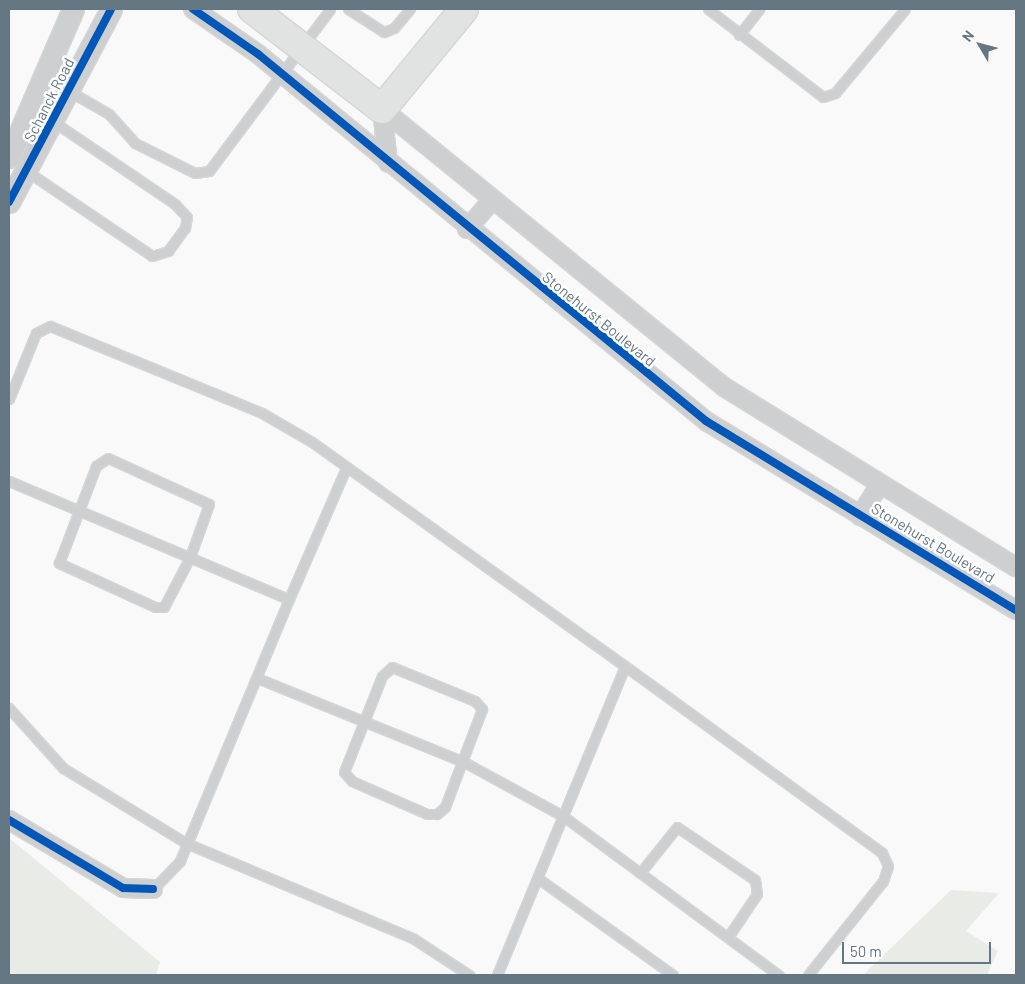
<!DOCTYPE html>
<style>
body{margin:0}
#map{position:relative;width:1025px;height:984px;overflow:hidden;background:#f9f9f9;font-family:Barlow,sans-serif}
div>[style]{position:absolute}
.green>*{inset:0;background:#e8ebe6}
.roads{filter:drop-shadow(1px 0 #d5d6d7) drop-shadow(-1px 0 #d5d6d7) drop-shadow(0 1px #d5d6d7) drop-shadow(0 -1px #d5d6d7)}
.service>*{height:9px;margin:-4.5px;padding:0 4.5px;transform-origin:4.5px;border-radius:4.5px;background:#cecfd0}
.minor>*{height:18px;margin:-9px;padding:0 9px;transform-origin:9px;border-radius:9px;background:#cecfd0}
.tertiary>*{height:21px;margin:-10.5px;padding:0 10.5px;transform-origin:10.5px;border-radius:10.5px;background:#cecfd0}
.primary>*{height:28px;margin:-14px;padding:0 14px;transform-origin:14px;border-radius:14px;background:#e1e2e2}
.trunk>*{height:28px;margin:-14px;padding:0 14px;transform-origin:14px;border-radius:14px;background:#e1e2e2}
.cycleway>*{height:8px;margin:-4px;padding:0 4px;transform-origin:4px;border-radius:4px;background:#0057b8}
span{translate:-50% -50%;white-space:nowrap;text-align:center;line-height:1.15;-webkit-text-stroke:5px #fff;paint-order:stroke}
.street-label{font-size:15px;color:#657683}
.frame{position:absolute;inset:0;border:10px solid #657683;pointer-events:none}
.north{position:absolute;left:955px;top:20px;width:50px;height:50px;-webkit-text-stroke:4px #fff;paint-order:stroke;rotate:307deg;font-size:14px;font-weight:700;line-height:20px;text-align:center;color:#657683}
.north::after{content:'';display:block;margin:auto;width:18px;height:22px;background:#657683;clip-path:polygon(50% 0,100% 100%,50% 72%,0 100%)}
.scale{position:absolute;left:842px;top:942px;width:149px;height:22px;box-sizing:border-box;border:2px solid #657683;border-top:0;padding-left:6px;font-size:15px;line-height:18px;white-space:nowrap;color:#657683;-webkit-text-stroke:4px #fff;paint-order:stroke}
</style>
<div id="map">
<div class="green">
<div style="clip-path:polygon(9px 838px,160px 962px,156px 975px,9px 975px)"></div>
<div style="clip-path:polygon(951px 890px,999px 893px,966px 931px,998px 951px,987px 975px,863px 975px)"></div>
</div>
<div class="roads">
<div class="service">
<div style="left:348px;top:9px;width:43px;rotate:32.6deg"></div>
<div style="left:384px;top:32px;width:11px;rotate:-22deg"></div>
<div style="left:394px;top:28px;width:25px;rotate:-50deg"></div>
<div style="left:708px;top:9px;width:145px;rotate:37.4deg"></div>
<div style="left:823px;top:97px;width:13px;rotate:-18deg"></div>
<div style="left:835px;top:93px;width:109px;rotate:-50.2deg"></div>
<div style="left:739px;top:35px;width:33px;rotate:-52deg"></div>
<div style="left:69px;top:91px;width:46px;rotate:29.9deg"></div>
<div style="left:109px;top:114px;width:39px;rotate:48deg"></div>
<div style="left:135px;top:143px;width:67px;rotate:26.6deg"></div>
<div style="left:195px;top:173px;width:14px;rotate:-8deg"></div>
<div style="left:209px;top:171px;width:202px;rotate:-53.2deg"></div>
<div style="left:28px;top:172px;width:150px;rotate:34.1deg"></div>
<div style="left:152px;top:256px;width:17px;rotate:-17deg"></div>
<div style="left:168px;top:251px;width:29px;rotate:-54deg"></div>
<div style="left:185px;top:228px;width:11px;rotate:-80deg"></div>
<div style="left:187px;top:217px;width:18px;rotate:-133deg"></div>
<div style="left:175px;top:204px;width:146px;rotate:-145.9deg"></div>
<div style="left:9px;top:399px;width:71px;rotate:-67.8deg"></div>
<div style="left:36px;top:333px;width:16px;rotate:-27deg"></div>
<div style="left:50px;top:326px;width:229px;rotate:22.3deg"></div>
<div style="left:262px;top:413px;width:58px;rotate:30.1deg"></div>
<div style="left:312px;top:442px;width:385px;rotate:35.6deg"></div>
<div style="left:625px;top:666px;width:162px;rotate:112.5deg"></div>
<div style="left:563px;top:816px;width:113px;rotate:-151.4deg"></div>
<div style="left:464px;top:762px;width:223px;rotate:-157.9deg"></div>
<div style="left:108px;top:458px;width:111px;rotate:24.5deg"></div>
<div style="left:209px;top:504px;width:56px;rotate:109.7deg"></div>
<div style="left:190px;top:557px;width:56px;rotate:117.5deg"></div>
<div style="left:164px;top:607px;width:9px;rotate:180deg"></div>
<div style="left:155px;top:607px;width:106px;rotate:-155.4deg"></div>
<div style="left:59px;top:563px;width:104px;rotate:-69.1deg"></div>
<div style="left:96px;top:466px;width:14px;rotate:-34deg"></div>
<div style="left:9px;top:481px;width:304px;rotate:22.9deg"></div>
<div style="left:289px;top:599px;width:284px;rotate:112.6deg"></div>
<div style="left:180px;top:861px;width:39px;rotate:134deg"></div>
<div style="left:289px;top:599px;width:143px;rotate:-66.5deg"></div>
<div style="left:625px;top:666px;width:318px;rotate:36deg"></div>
<div style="left:882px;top:853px;width:14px;rotate:65deg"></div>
<div style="left:888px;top:866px;width:16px;rotate:108deg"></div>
<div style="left:883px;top:881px;width:120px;rotate:128.6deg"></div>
<div style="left:392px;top:667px;width:90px;rotate:22.3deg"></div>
<div style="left:475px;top:701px;width:11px;rotate:49deg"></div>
<div style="left:482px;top:709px;width:105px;rotate:110.7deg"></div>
<div style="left:445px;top:807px;width:11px;rotate:139deg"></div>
<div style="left:437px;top:814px;width:10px;rotate:180deg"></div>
<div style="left:427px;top:814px;width:82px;rotate:-156.3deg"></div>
<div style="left:352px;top:781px;width:12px;rotate:-132deg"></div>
<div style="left:344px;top:772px;width:103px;rotate:-68.4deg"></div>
<div style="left:382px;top:676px;width:13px;rotate:-42deg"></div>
<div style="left:9px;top:708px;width:81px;rotate:48deg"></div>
<div style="left:63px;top:768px;width:144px;rotate:31.4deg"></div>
<div style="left:186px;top:843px;width:247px;rotate:22.8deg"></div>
<div style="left:414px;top:939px;width:66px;rotate:33.2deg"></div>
<div style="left:640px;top:873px;width:59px;rotate:-51.2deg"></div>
<div style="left:677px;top:827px;width:94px;rotate:34.2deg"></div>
<div style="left:755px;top:880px;width:14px;rotate:82deg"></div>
<div style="left:757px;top:894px;width:52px;rotate:124deg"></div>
<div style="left:539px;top:879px;width:165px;rotate:35.6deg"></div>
<div style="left:497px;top:975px;width:172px;rotate:-67.5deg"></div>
<div style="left:563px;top:816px;width:268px;rotate:36.4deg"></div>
</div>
<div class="minor">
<div style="left:193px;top:9px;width:79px;rotate:34.7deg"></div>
<div style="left:258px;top:54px;width:579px;rotate:39.32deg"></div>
<div style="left:706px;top:421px;width:363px;rotate:31.4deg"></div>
<div style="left:382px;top:109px;width:441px;rotate:39.1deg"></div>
<div style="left:724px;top:387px;width:343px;rotate:31.7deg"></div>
<div style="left:382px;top:109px;width:54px;rotate:83.7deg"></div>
<div style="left:467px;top:229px;width:38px;rotate:-49deg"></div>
<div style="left:860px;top:516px;width:36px;rotate:-58deg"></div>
<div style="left:9px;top:820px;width:133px;rotate:30.8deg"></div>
<div style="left:123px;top:888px;width:30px;rotate:2deg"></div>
</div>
<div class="tertiary">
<div style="left:9px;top:157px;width:161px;rotate:-66.6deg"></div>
<div style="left:9px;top:202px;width:218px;rotate:-62.1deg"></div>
</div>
<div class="primary">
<div style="left:252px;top:9px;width:164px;rotate:37.6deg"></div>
</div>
<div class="trunk">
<div style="left:382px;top:109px;width:129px;rotate:-50.6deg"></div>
</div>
</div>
<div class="cycleway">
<div style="left:193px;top:9px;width:79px;rotate:34.7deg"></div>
<div style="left:258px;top:54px;width:579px;rotate:39.32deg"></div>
<div style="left:706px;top:421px;width:363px;rotate:31.4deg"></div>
<div style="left:9px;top:202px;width:218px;rotate:-62.1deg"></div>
<div style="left:9px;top:820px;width:133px;rotate:30.8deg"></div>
<div style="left:123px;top:888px;width:30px;rotate:2deg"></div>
</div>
<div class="street-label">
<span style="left:49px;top:100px;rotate:-63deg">Schanck Road</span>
<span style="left:599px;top:319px;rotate:39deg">Stonehurst Boulevard</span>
<span style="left:933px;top:543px;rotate:31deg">Stonehurst Boulevard</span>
</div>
<div class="frame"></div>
<div class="north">N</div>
<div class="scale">50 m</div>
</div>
